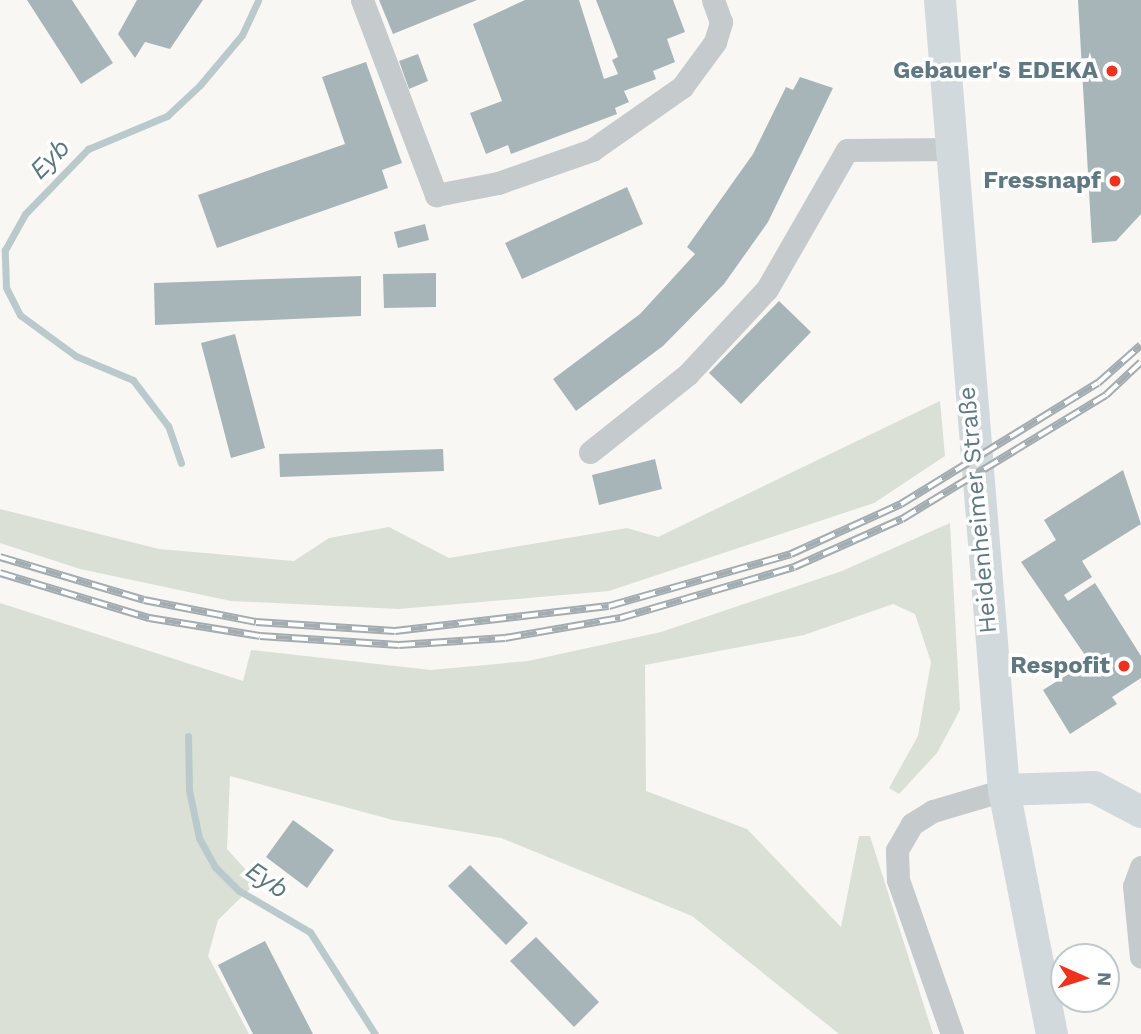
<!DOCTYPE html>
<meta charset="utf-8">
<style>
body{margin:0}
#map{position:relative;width:1141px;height:1034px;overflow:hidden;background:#f8f7f4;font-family:"Work Sans",sans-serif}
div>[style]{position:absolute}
.green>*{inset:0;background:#dae0d5}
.stream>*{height:7px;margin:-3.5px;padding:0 3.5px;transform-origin:3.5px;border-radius:3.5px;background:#bacacc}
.building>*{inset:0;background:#a8b5b8}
.street>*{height:23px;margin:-11.5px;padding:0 11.5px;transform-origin:11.5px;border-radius:11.5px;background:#c5cacc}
.secondary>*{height:32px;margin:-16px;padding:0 16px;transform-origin:16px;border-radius:16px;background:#d2d9dc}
.rail>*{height:8px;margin-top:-4px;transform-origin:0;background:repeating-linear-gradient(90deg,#fff 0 16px,#a3acb0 0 32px);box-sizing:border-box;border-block:2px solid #a3acb0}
.dots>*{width:19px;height:19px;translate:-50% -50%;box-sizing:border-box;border:4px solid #fff;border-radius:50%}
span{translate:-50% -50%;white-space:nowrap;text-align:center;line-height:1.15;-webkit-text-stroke:7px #fff;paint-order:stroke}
.poi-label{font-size:24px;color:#607881;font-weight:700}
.right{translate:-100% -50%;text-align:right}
.street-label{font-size:24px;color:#607881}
.water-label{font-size:26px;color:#5b787c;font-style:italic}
.north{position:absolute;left:1050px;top:943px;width:70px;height:70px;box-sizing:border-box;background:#fff;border:2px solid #bfc9cd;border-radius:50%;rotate:93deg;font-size:19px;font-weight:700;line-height:28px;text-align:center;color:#607881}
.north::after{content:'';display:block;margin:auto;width:24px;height:32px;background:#ee321d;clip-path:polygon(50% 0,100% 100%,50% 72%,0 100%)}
</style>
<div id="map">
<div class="green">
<div style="clip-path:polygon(940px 401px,945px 456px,874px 503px,609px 591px,399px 609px,231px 601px,80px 569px,0 543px,0 509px,159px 549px,294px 561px,329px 538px,389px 527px,449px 558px,627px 528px,658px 537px)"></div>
<div style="clip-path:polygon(950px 523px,960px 710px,937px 753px,899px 794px,889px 788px,918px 736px,931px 662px,915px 614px,893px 604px,804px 635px,645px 665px,646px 791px,747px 829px,841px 927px,859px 836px,870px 836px,933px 1034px,839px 1034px,692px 916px,501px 838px,393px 820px,230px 776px,227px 849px,257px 882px,218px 920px,208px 956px,249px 1034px,0 1034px,0 603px,243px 681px,251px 650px,431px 670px,528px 661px,661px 632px,842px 571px)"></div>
</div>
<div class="stream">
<div style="left:181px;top:463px;width:39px;rotate:-109deg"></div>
<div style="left:168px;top:426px;width:58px;rotate:-127.3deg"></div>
<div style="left:133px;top:380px;width:62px;rotate:-157.2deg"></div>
<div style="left:76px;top:356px;width:69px;rotate:-143.8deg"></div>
<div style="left:20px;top:315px;width:31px;rotate:-117deg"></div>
<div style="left:6px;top:287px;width:37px;rotate:-92deg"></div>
<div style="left:5px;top:250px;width:41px;rotate:-60.9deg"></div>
<div style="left:25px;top:214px;width:91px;rotate:-45.9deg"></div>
<div style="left:88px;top:149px;width:86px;rotate:-22.7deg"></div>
<div style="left:167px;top:116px;width:45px;rotate:-43.2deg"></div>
<div style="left:200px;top:85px;width:65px;rotate:-50deg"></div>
<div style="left:242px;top:35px;width:38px;rotate:-65deg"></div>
<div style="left:188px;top:736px;width:54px;rotate:88.9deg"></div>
<div style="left:189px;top:790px;width:49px;rotate:78.2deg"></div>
<div style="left:199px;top:838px;width:33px;rotate:61deg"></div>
<div style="left:215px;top:867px;width:33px;rotate:45deg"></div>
<div style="left:238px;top:890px;width:83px;rotate:30.3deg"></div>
<div style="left:310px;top:932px;width:121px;rotate:57.5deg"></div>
</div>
<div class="building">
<div style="clip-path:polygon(27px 0,72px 0,113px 63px,81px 84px)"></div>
<div style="clip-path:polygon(137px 0,203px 0,170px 49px,145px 42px,135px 58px,118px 34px)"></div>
<div style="clip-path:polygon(379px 0,477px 0,393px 34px)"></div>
<div style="clip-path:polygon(525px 0,579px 0,604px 79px,618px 74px,612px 60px,618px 57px,596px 0,673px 0,685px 32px,667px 39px,675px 62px,653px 71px,656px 79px,624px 91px,629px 102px,615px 108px,617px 114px,511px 154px,508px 145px,486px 154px,470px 113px,502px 101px,473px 24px)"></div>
<div style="clip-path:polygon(1078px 0,1141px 0,1141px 214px,1116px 241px,1092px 243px)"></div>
<div style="clip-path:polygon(418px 54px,428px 81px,409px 89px,399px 61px)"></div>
<div style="clip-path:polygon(366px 62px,402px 163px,382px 170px,388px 188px,217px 248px,198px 195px,345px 144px,322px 77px)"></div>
<div style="clip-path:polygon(800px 77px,833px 88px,768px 222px,724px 284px,663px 346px,576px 411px,553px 379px,640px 314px,695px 254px,687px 247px,753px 154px,786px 87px,793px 90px)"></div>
<div style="clip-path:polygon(627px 187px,643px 224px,522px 279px,505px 243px)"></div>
<div style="clip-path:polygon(425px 224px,429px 240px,398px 248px,394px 232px)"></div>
<div style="clip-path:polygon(436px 273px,436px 307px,384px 308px,383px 274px)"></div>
<div style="clip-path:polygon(361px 276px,361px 316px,155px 325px,154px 283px)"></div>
<div style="clip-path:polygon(779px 301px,811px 332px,741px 404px,709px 373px)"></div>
<div style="clip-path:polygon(235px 334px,265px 448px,231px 458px,201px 343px)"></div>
<div style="clip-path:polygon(443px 449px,444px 471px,280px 477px,279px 454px)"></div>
<div style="clip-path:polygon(655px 459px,662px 489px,599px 505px,592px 475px)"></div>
<div style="clip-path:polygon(1123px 470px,1141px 524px,1082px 561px,1092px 577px,1064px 595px,1068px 601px,1095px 583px,1141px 656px,1141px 678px,1112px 697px,1117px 704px,1070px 734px,1043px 690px,1089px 661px,1021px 562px,1056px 540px,1044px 520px)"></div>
<div style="clip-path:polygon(293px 820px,334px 850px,307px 888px,266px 857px)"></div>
<div style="clip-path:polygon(470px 865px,528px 923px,506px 945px,448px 886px)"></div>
<div style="clip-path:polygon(536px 937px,599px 1002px,574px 1027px,510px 961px)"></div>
<div style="clip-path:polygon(265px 941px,313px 1034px,253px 1034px,218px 965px)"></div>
</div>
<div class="street">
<div style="left:362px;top:0;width:209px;rotate:69.2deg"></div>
<div style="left:436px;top:195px;width:63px;rotate:-11deg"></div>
<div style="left:498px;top:183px;width:100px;rotate:-19.3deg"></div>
<div style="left:592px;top:150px;width:110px;rotate:-35deg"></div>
<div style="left:682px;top:87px;width:56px;rotate:-53.7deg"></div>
<div style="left:715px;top:42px;width:21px;rotate:-73deg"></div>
<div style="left:721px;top:22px;width:23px;rotate:-110deg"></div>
<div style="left:590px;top:452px;width:125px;rotate:-38.5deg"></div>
<div style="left:688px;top:374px;width:116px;rotate:-47.1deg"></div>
<div style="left:767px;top:289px;width:160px;rotate:-60.1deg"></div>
<div style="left:847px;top:150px;width:105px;rotate:-0.5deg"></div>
<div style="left:1141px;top:867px;width:20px;rotate:110deg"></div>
<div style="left:1134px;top:886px;width:71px;rotate:84.4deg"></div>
<div style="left:952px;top:1034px;width:163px;rotate:-109.3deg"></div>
<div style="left:898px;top:880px;width:30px;rotate:-92deg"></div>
<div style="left:897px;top:850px;width:30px;rotate:-60deg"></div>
<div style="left:912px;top:824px;width:25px;rotate:-32deg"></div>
<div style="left:933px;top:811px;width:74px;rotate:-16.5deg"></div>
</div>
<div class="secondary">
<div style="left:940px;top:0;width:793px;rotate:85.37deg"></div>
<div style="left:1004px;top:790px;width:249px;rotate:78.9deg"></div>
<div style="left:1004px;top:790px;width:90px;rotate:-1.9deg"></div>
<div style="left:1094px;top:787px;width:53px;rotate:28deg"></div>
</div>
<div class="rail">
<div style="left:0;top:557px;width:150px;rotate:16.6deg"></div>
<div style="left:144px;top:600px;width:114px;rotate:11.1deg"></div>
<div style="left:256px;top:622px;width:139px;rotate:3.7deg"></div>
<div style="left:395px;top:631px;width:215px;rotate:-6.7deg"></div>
<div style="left:609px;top:606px;width:189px;rotate:-15.9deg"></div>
<div style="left:791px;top:554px;width:121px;rotate:-24.4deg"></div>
<div style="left:901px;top:504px;width:231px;rotate:-31.6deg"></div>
<div style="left:1098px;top:383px;width:57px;rotate:-41.5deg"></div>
<div style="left:0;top:573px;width:156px;rotate:16.8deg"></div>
<div style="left:149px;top:618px;width:112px;rotate:9.2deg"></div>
<div style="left:260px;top:636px;width:139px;rotate:3.7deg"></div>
<div style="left:399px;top:645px;width:106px;rotate:-3.8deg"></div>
<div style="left:505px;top:638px;width:117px;rotate:-9.9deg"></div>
<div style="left:620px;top:618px;width:181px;rotate:-16.3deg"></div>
<div style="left:794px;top:567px;width:118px;rotate:-24deg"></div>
<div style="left:902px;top:519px;width:239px;rotate:-31.3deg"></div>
<div style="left:1106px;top:395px;width:48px;rotate:-43.3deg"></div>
</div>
<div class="dots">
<div style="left:1112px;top:71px;background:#ee321d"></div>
<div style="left:1115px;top:181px;background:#ee321d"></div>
<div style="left:1124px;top:666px;background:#ee321d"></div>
</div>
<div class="poi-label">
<span class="right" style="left:1098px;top:71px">Gebauer's EDEKA</span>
<span class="right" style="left:1101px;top:181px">Fressnapf</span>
<span class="right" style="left:1110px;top:666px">Respofit</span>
</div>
<div class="street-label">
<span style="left:978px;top:510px;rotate:-95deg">Heidenheimer Straße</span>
</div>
<div class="water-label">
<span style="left:50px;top:159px;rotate:-45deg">Eyb</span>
<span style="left:267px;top:880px;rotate:34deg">Eyb</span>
</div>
<div class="north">N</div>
</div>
